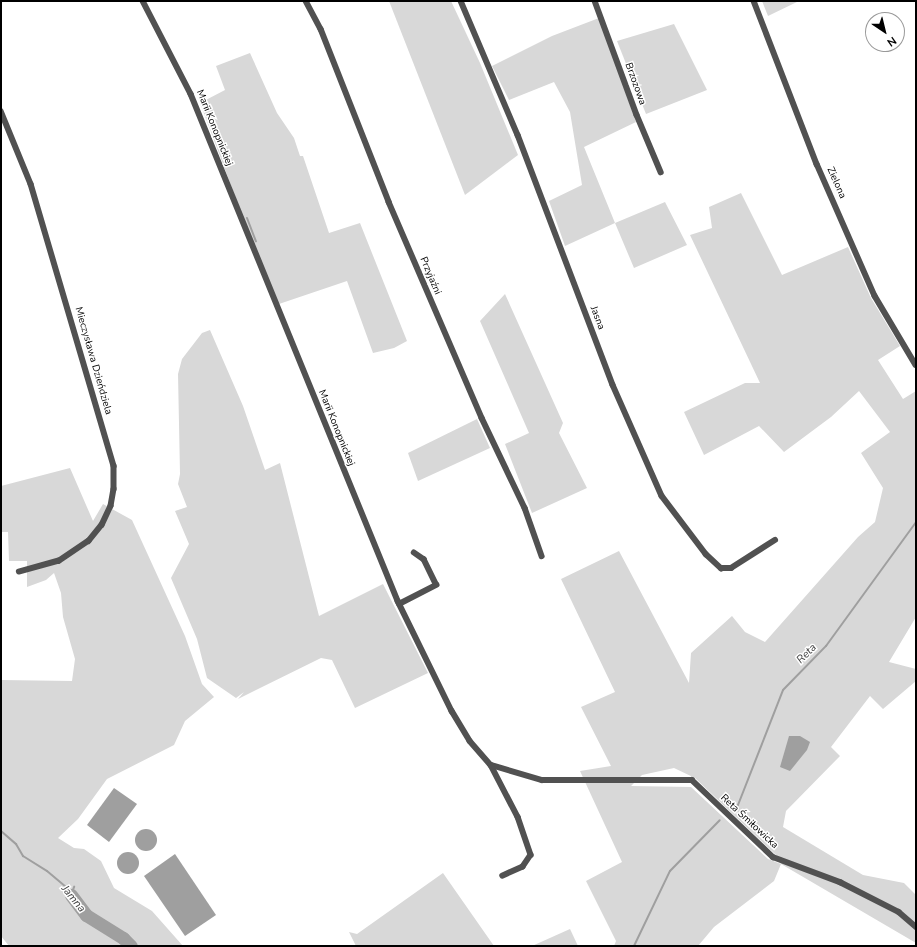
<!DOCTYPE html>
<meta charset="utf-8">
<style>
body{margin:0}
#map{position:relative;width:917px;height:947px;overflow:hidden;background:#fff;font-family:"Nunito Sans",sans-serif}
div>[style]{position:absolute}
.green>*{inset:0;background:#d8d8d8}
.water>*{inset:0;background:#9f9f9f}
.round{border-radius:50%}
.stream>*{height:2px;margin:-1px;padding:0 1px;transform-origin:1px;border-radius:1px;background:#9f9f9f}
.river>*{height:13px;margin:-6.5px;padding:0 6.5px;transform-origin:6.5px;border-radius:6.5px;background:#9f9f9f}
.minor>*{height:5.5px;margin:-2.75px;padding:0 2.75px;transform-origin:2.75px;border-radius:2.75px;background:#515151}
span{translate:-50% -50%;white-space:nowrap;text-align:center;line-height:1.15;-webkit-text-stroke:3px #fff;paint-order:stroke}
.street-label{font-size:10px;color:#000}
.water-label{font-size:11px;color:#404040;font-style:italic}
.frame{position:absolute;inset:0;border:2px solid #000;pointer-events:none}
.north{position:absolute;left:865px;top:12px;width:40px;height:40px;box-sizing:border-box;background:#fff;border:1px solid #999;border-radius:50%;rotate:145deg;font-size:11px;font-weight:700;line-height:16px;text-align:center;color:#000}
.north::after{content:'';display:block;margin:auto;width:14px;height:18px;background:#000;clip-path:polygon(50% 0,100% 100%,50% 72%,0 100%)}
</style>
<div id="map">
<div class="green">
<div style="clip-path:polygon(389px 1px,451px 1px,480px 63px,518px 155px,465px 195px)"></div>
<div style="clip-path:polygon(762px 1px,799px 1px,768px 16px)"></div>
<div style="clip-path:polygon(599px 18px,636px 122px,584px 147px,615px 223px,665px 202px,687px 245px,634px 268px,615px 223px,565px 246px,549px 201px,582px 185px,570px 112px,554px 82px,509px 100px,492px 66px,552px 36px)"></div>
<div style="clip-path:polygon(674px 24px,707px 90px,646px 114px,617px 41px)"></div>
<div style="clip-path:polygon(250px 53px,277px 113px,294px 138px,300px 156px,303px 156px,329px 233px,360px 223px,407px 341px,394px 348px,373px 353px,347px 281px,276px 305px,200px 103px,225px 90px,216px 66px)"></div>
<div style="clip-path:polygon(evenodd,741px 193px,782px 275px,848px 247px,871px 298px,900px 346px,878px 360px,903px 399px,916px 391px,916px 617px,889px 662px,916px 669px,916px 681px,883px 709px,870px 696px,831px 747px,840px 756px,786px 811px,783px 827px,863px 875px,904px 883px,916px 895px,916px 943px,781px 864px,774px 881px,714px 927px,698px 946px,614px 946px,616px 941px,586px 881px,622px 862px,580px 771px,611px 766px,581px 707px,615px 692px,561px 579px,619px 551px,689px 683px,691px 653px,732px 616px,745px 632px,765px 642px,858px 537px,875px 522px,883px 488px,861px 453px,890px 432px,859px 391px,831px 417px,784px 452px,759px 426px,704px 455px,684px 412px,745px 383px,760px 383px,690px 235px,712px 228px,709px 207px,741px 193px,674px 768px,695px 778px,777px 856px,781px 864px,768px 859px,691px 787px,631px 786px,642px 775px,674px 768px)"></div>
<div style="clip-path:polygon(505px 294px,563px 423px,559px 433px,587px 488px,532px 513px,505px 444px,529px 433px,480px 321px)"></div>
<div style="clip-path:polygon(210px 330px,243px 406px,265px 470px,280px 463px,319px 616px,383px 584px,428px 673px,355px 708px,332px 660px,321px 658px,238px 699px,244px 692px,236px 698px,207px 678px,197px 639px,171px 578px,189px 544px,175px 511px,187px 507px,178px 484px,180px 474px,178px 374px,182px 359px,202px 333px)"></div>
<div style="clip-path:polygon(477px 419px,490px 448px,418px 481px,408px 453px)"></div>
<div style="clip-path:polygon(70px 468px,93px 521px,103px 504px,132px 520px,185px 636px,202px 684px,214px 697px,185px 721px,174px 745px,107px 779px,78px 819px,58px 838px,74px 848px,84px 849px,101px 861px,114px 888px,152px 911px,183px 946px,9px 946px,1px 936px,1px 680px,72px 681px,75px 659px,63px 617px,61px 593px,54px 573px,46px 580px,27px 587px,27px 561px,9px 561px,8px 532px,1px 532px,1px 486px)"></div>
<div style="clip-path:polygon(443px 873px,494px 946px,356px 946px,349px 932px,357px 934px)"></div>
<div style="clip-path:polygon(570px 929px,578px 946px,532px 946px)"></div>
</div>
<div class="water">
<div style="clip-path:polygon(789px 736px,800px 736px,810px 742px,807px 750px,790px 771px,780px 767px)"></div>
<div style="clip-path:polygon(114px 788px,137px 804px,109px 842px,87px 825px)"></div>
<div class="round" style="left:135px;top:829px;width:22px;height:22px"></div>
<div class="round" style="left:117px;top:852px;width:22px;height:22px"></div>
<div style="clip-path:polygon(175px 854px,216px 915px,185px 936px,144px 876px)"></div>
</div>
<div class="stream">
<div style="left:247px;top:218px;width:25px;rotate:69deg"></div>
<div style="left:733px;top:810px;width:7px;rotate:-45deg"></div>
<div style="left:738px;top:805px;width:123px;rotate:-68.6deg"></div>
<div style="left:783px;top:690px;width:62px;rotate:-45.7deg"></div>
<div style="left:826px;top:646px;width:153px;rotate:-54deg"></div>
<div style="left:1px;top:831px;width:20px;rotate:41deg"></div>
<div style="left:16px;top:844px;width:14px;rotate:60deg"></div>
<div style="left:23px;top:856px;width:28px;rotate:32deg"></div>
<div style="left:47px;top:871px;width:26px;rotate:40deg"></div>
<div style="left:67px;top:888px;width:8px;rotate:60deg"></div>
<div style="left:71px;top:895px;width:9px;rotate:-69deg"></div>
<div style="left:634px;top:946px;width:83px;rotate:-64.4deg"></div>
<div style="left:670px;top:871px;width:71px;rotate:-45.6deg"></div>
</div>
<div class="river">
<div style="left:71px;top:895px;width:25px;rotate:53deg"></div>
<div style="left:86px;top:915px;width:44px;rotate:31.9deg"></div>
<div style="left:123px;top:938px;width:11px;rotate:45deg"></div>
</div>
<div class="minor">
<div style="left:143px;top:1px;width:105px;rotate:62.7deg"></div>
<div style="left:191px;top:94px;width:548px;rotate:67.79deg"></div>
<div style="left:398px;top:601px;width:123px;rotate:63.9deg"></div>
<div style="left:452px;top:711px;width:35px;rotate:59deg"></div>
<div style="left:470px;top:741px;width:32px;rotate:49deg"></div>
<div style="left:491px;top:765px;width:53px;rotate:16.4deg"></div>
<div style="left:542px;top:780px;width:150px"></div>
<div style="left:692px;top:780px;width:112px;rotate:43.5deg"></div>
<div style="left:773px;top:857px;width:72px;rotate:20.5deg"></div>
<div style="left:840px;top:882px;width:66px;rotate:27deg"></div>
<div style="left:899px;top:912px;width:23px;rotate:41deg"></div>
<div style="left:306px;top:1px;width:32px;rotate:62deg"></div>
<div style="left:321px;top:29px;width:186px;rotate:68.5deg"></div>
<div style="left:389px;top:202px;width:235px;rotate:66.7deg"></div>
<div style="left:482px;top:418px;width:100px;rotate:64.5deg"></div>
<div style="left:525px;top:508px;width:51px;rotate:70.5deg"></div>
<div style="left:461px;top:1px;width:146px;rotate:67deg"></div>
<div style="left:518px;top:135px;width:267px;rotate:69.2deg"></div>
<div style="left:613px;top:385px;width:121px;rotate:66.2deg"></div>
<div style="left:662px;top:496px;width:73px;rotate:52.8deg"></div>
<div style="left:706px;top:554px;width:21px;rotate:43deg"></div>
<div style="left:721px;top:568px;width:10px"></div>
<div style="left:731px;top:568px;width:52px;rotate:-32.5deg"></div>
<div style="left:595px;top:1px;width:121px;rotate:69.8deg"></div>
<div style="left:637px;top:115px;width:62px;rotate:67.2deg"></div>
<div style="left:754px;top:1px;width:175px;rotate:68.9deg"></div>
<div style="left:817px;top:164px;width:144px;rotate:66.3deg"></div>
<div style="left:875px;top:296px;width:80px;rotate:59.3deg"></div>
<div style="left:1px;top:111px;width:79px;rotate:67.7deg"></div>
<div style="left:31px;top:184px;width:294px;rotate:73.6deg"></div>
<div style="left:114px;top:466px;width:23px;rotate:90deg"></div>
<div style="left:114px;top:489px;width:17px;rotate:100deg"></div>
<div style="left:111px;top:506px;width:21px;rotate:115deg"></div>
<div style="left:102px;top:525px;width:21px;rotate:129deg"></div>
<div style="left:89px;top:541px;width:36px;rotate:146deg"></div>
<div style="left:59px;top:561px;width:41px;rotate:164.6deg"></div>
<div style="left:399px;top:604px;width:42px;rotate:-27.2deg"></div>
<div style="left:436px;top:585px;width:28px;rotate:-116deg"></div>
<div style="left:424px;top:560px;width:12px;rotate:-145deg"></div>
<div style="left:491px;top:765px;width:59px;rotate:62.6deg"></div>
<div style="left:518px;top:817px;width:40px;rotate:71.1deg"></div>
<div style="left:531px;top:855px;width:14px;rotate:124deg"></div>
<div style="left:523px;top:867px;width:22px;rotate:156deg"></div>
</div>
<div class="street-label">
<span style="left:635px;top:84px;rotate:70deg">Brzozowa</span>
<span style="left:214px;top:128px;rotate:68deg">Marii Konopnickiej</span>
<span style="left:836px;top:183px;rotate:66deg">Zielona</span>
<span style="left:430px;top:276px;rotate:67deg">Przyjaźni</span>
<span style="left:597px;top:318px;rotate:69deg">Jasna</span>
<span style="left:93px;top:361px;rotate:74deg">Mieczysława Dzieńdziela</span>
<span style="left:336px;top:428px;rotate:68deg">Marii Konopnickiej</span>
<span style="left:749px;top:822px;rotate:43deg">Reta Śmiłowicka</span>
</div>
<div class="water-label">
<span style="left:807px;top:654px;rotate:-45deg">Reta</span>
<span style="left:73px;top:899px;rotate:51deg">Jamna</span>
</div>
<div class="frame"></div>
<div class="north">N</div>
</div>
